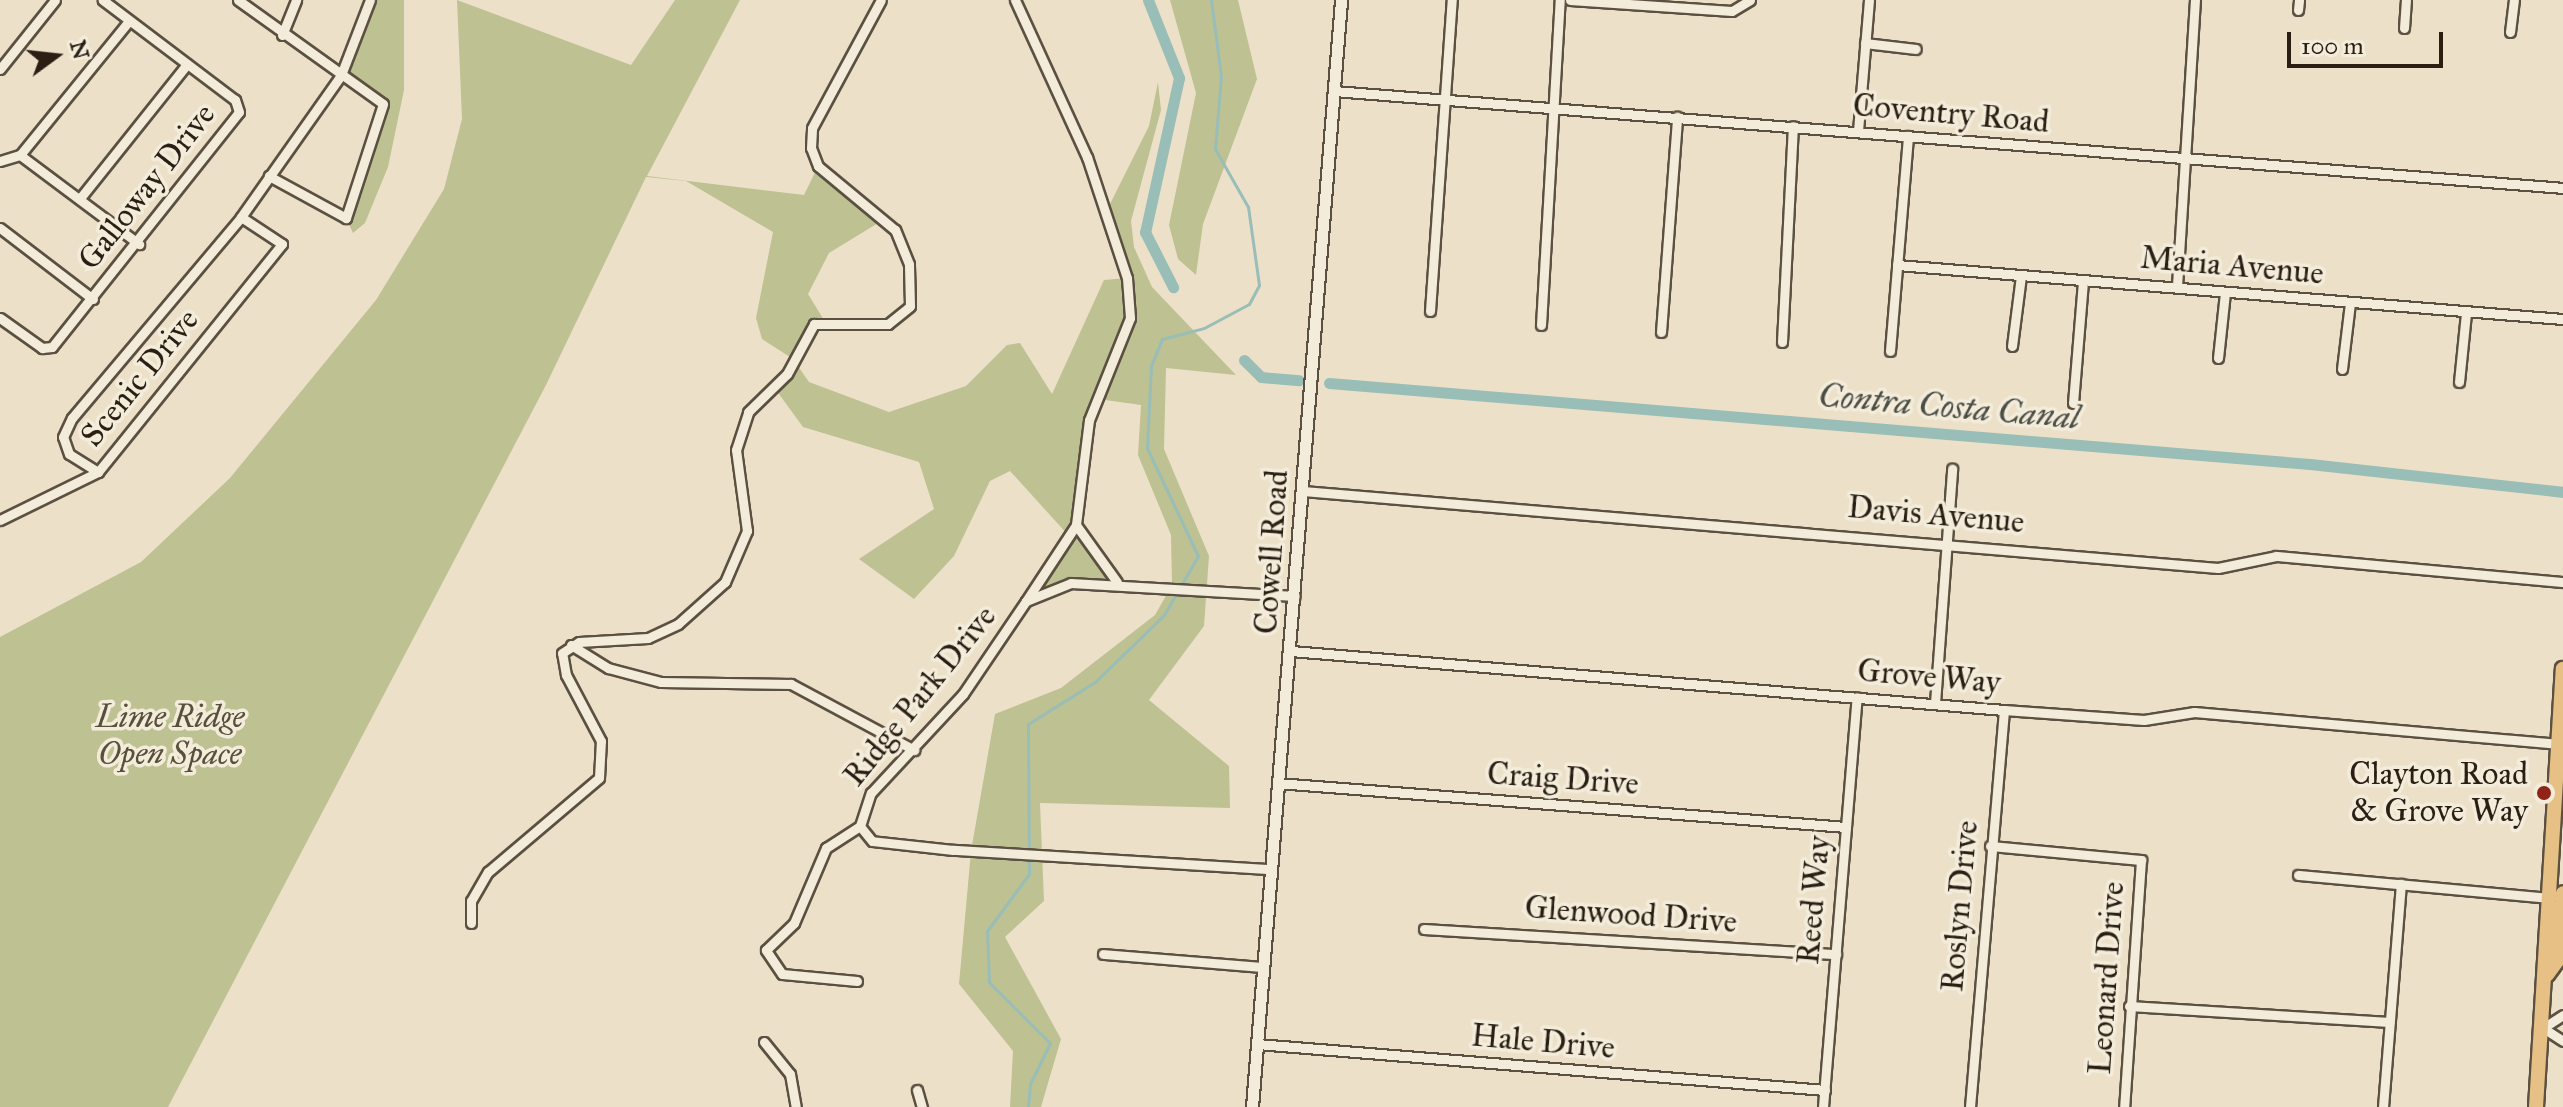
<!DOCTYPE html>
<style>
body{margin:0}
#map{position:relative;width:2563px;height:1107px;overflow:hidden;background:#ece1c8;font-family:"IM FELL Great Primer",serif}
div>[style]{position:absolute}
.green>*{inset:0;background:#bec192}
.stream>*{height:3px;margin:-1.5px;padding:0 1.5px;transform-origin:1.5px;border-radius:1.5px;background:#99bdb7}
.canal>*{height:11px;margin:-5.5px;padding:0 5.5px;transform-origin:5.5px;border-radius:5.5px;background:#99bdb7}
.roads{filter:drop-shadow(2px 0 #5b5041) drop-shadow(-2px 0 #5b5041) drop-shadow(0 2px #5b5041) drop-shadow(0 -2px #5b5041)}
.minor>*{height:9px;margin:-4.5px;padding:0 4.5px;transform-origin:4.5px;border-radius:4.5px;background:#f3ecdb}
.tertiary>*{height:11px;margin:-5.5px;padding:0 5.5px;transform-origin:5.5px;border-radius:5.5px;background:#f3ecdb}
.primary>*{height:14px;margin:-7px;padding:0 7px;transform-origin:7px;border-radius:7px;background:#e6c084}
.dots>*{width:22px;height:22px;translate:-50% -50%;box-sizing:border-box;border:4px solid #f3ecdb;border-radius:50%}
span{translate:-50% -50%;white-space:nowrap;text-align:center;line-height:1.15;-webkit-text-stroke:7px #f3ecdb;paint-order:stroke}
.street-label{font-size:32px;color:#2b1f14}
.park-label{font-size:32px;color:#57503a;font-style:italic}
.poi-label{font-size:32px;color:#2b1f14}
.right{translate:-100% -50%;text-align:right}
.water-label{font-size:34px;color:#4c4e45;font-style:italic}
.north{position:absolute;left:16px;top:16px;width:80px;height:80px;-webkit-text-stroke:6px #f3ecdb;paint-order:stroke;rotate:75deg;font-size:22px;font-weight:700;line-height:32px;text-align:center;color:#2b1f14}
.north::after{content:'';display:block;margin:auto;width:28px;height:36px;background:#2b1f14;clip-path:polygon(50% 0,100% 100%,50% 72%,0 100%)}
.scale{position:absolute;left:2287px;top:32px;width:156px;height:36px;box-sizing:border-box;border:4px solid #2b1f14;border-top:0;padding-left:10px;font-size:24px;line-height:28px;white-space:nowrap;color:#2b1f14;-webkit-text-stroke:6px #f3ecdb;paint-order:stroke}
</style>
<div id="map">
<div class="green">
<div style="clip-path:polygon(370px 0,404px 0,404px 90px,388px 167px,365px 223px,353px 233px,346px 218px,382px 105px,341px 75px)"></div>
<div style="clip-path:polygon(457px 0,631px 65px,675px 0,740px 0,647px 176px,804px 195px,818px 166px,883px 220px,829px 253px,808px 294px,824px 320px,793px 359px,809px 382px,889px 412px,966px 386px,1007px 345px,1020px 343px,1052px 394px,1104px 280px,1127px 278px,1106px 212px,1149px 126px,1158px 82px,1161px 110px,1131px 221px,1134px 247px,1152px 287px,1236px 375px,1166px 368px,1164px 449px,1209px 556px,1204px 626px,1149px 700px,1229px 766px,1230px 808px,1040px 803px,1044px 901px,1005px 937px,1061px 1039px,1041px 1107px,1010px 1107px,1013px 1051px,959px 984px,971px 851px,995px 714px,1061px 688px,1155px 615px,1172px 585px,1171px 535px,1138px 455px,1141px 405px,1098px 399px,1089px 420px,1076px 525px,1117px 582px,1071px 583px,1026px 601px,1069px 536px,1010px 471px,990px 481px,954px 556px,914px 599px,859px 559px,934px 509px,919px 462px,803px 427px,776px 390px,793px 359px,762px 339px,756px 318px,773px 232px,686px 181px,646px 177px,546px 385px,168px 1107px,0 1107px,0 637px,141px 562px,230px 478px,376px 300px,444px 189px,462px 119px)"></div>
<div style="clip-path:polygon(1170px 0,1238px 0,1257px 79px,1203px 224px,1196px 275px,1178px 259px,1169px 225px,1196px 93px)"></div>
</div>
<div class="stream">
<div style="left:1028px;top:1107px;width:23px;rotate:-85deg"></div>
<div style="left:1030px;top:1084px;width:46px;rotate:-64deg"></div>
<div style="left:1050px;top:1043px;width:86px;rotate:-135deg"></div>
<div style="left:989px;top:982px;width:51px;rotate:-92.2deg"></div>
<div style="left:987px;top:931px;width:71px;rotate:-53.6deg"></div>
<div style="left:1029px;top:874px;width:150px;rotate:-90.4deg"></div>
<div style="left:1028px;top:724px;width:79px;rotate:-32.1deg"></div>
<div style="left:1095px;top:682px;width:96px;rotate:-44.2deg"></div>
<div style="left:1164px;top:615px;width:68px;rotate:-60deg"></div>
<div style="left:1198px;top:556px;width:119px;rotate:-115.3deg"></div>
<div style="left:1147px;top:448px;width:82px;rotate:-87.2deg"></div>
<div style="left:1151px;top:366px;width:29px;rotate:-68deg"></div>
<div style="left:1162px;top:339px;width:43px;rotate:-14.7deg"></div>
<div style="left:1204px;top:328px;width:51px;rotate:-28.1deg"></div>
<div style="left:1249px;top:304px;width:21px;rotate:-62deg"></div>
<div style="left:1259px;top:285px;width:79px;rotate:-98deg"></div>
<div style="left:1248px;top:207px;width:67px;rotate:-119.6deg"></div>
<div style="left:1215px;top:149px;width:73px;rotate:-85.3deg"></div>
<div style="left:1221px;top:76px;width:77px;rotate:-97.5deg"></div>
</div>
<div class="canal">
<div style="left:1148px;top:0;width:84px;rotate:68.3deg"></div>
<div style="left:1179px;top:78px;width:158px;rotate:102.4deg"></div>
<div style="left:1145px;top:232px;width:62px;rotate:63deg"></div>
<div style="left:1244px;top:360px;width:24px;rotate:45deg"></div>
<div style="left:1261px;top:377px;width:38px;rotate:5deg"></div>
<div style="left:1329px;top:383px;width:984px;rotate:4.72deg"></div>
<div style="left:2310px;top:464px;width:255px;rotate:6.3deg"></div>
</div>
<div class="roads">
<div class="minor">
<div style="left:238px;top:0;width:178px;rotate:35.6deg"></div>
<div style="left:383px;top:104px;width:120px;rotate:108deg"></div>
<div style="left:346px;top:218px;width:88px;rotate:-151.4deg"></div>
<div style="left:1015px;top:0;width:173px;rotate:65.4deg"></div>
<div style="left:1087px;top:157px;width:127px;rotate:71.7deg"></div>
<div style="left:1127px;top:278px;width:40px;rotate:85.7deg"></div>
<div style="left:1130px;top:318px;width:110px;rotate:111.9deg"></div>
<div style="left:1089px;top:420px;width:106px;rotate:97.1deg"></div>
<div style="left:1076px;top:525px;width:91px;rotate:123.3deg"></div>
<div style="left:1570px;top:0;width:162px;rotate:3.9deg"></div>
<div style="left:1732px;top:11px;width:21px;rotate:-31deg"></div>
<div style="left:2298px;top:10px;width:10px;rotate:-84deg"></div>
<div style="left:2404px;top:28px;width:28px;rotate:-86deg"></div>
<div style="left:2510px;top:32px;width:32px;rotate:-83deg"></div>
<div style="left:282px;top:35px;width:38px;rotate:-68deg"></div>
<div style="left:1865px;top:43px;width:51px;rotate:6.7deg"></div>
<div style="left:0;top:69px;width:88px;rotate:-51.4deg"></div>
<div style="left:1334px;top:91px;width:1233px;rotate:4.51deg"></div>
<div style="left:1858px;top:131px;width:131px;rotate:-85.2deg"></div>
<div style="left:20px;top:155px;width:173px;rotate:-50.9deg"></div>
<div style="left:0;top:161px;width:21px;rotate:-17deg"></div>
<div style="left:20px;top:155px;width:149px;rotate:36.8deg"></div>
<div style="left:81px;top:197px;width:170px;rotate:-51.4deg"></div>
<div style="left:0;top:228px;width:117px;rotate:37.4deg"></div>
<div style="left:1897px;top:265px;width:668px;rotate:4.64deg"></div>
<div style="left:2177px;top:286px;width:287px;rotate:-86.4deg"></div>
<div style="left:1430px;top:311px;width:312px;rotate:-86deg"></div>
<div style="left:0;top:318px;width:52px;rotate:35.5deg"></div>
<div style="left:42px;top:348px;width:10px;rotate:-6deg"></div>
<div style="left:52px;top:347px;width:300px;rotate:-51.5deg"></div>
<div style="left:239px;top:112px;width:13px;rotate:-108deg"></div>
<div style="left:235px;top:100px;width:166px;rotate:-142.9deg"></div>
<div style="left:1541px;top:325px;width:326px;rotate:-86.7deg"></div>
<div style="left:1661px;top:332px;width:216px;rotate:-85.7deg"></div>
<div style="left:1782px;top:342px;width:216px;rotate:-87.1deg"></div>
<div style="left:2012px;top:346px;width:71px;rotate:-82.7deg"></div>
<div style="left:1890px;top:351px;width:216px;rotate:-85.2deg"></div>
<div style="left:2218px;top:358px;width:66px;rotate:-83.9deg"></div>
<div style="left:2342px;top:369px;width:66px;rotate:-83.1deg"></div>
<div style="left:2459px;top:382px;width:69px;rotate:-84.2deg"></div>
<div style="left:2073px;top:403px;width:122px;rotate:-85.3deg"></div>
<div style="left:98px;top:472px;width:34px;rotate:-148deg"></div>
<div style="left:69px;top:454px;width:18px;rotate:-109deg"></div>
<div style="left:63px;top:437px;width:21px;rotate:-65deg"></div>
<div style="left:72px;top:418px;width:263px;rotate:-49.9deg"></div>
<div style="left:241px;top:217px;width:174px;rotate:-54.8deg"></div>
<div style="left:341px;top:75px;width:80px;rotate:-68.9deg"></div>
<div style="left:1303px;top:491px;width:918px;rotate:4.81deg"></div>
<div style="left:2218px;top:568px;width:59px;rotate:-11.7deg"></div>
<div style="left:2276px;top:556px;width:288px;rotate:5.2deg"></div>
<div style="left:0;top:520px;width:109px;rotate:-26.1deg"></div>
<div style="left:98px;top:472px;width:293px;rotate:-51.1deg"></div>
<div style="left:282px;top:244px;width:49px;rotate:-146.6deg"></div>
<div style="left:1076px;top:525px;width:70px;rotate:54.3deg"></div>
<div style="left:571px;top:645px;width:44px;rotate:31.9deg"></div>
<div style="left:608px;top:668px;width:55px;rotate:14.8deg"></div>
<div style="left:661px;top:682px;width:130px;rotate:0.9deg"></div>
<div style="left:791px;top:684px;width:140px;rotate:28.2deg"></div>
<div style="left:1291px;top:651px;width:715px;rotate:4.73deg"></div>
<div style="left:2004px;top:710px;width:140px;rotate:4.1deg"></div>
<div style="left:2144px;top:720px;width:51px;rotate:-9.1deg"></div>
<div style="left:2194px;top:712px;width:370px;rotate:5deg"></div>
<div style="left:1935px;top:703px;width:235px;rotate:-85.8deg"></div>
<div style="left:1277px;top:783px;width:571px;rotate:4.42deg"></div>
<div style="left:1990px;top:846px;width:152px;rotate:5.3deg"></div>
<div style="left:2141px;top:860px;width:248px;rotate:93.9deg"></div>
<div style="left:1267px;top:869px;width:315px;rotate:-176.5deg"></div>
<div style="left:953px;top:850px;width:81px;rotate:-173.7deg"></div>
<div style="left:872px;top:841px;width:19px;rotate:-129deg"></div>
<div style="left:860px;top:826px;width:35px;rotate:-72deg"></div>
<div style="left:871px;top:793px;width:135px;rotate:-47.1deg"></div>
<div style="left:963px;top:694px;width:112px;rotate:-55.9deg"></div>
<div style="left:1026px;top:601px;width:48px;rotate:-21.8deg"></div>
<div style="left:1071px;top:583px;width:224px;rotate:3.3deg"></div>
<div style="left:2298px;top:875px;width:254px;rotate:5.2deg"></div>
<div style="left:471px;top:923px;width:22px;rotate:-90deg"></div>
<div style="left:471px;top:901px;width:34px;rotate:-60deg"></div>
<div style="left:488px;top:872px;width:145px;rotate:-40.3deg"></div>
<div style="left:599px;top:778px;width:37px;rotate:-87deg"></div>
<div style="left:601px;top:741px;width:75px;rotate:-117.9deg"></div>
<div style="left:566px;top:675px;width:22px;rotate:-100deg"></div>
<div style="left:562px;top:653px;width:20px;rotate:-33deg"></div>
<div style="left:579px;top:642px;width:69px;rotate:-3.3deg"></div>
<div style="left:648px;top:638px;width:33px;rotate:-25deg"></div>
<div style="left:678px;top:624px;width:63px;rotate:-41.8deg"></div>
<div style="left:725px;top:582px;width:56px;rotate:-66.7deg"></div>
<div style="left:747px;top:531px;width:82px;rotate:-97.7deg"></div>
<div style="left:736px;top:450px;width:40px;rotate:-72deg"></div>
<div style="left:748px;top:412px;width:54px;rotate:-44.3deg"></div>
<div style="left:787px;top:374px;width:57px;rotate:-61.6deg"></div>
<div style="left:814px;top:324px;width:74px"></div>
<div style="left:888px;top:324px;width:28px;rotate:-39deg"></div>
<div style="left:910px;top:306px;width:42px;rotate:-91.4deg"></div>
<div style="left:909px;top:264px;width:37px;rotate:-112deg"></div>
<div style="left:895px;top:230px;width:100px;rotate:-140.3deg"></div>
<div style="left:818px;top:166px;width:19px;rotate:-111deg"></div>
<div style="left:811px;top:148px;width:20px;rotate:-87deg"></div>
<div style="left:812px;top:128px;width:145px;rotate:-61.7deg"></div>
<div style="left:1424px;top:929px;width:413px;rotate:3.5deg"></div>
<div style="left:1103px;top:954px;width:158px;rotate:4.7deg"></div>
<div style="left:857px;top:981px;width:75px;rotate:-174.7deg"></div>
<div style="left:782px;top:974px;width:29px;rotate:-124deg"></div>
<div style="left:766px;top:950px;width:39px;rotate:-44deg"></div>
<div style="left:794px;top:923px;width:82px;rotate:-66.9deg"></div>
<div style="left:826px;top:848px;width:40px;rotate:-32.9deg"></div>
<div style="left:2129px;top:1006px;width:261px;rotate:3.5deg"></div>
<div style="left:2563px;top:1015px;width:24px;rotate:147deg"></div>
<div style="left:2543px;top:1028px;width:24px;rotate:33deg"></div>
<div style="left:764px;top:1042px;width:41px;rotate:50.9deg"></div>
<div style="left:790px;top:1074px;width:34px;rotate:80deg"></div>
<div style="left:1257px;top:1044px;width:570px;rotate:4.63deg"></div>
<div style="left:917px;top:1090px;width:18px;rotate:74deg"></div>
<div style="left:1823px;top:1107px;width:411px;rotate:-85.3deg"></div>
<div style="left:1970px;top:1107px;width:398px;rotate:-85.1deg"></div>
<div style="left:2383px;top:1107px;width:224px;rotate:-85.4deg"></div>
</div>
<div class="tertiary">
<div style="left:1252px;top:1107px;width:1111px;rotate:-85.4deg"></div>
</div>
<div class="primary">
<div style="left:2547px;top:975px;width:17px;rotate:-54deg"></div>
<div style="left:2557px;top:961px;width:68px;rotate:-85deg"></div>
<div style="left:2536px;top:1107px;width:439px;rotate:-86.5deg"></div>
</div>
</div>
<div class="dots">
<div style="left:2544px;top:793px;background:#8f2418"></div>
</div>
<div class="street-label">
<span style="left:1951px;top:114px;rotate:5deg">Coventry Road</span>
<span style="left:147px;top:187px;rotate:-52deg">Galloway Drive</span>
<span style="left:2232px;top:266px;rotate:5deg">Maria Avenue</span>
<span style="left:140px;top:378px;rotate:-51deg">Scenic Drive</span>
<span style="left:1936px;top:515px;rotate:5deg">Davis Avenue</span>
<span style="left:1272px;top:552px;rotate:-86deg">Cowell Road</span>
<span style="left:1929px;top:677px;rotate:5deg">Grove Way</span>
<span style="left:920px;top:696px;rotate:-51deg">Ridge Park Drive</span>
<span style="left:1563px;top:779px;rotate:4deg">Craig Drive</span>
<span style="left:1814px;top:900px;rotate:-85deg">Reed Way</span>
<span style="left:1960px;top:906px;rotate:-85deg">Roslyn Drive</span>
<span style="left:1631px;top:915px;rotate:4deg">Glenwood Drive</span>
<span style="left:2107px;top:978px;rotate:-86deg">Leonard Drive</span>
<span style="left:1543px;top:1042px;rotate:5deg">Hale Drive</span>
</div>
<div class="park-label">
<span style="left:170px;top:736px">Lime Ridge<br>Open Space</span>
</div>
<div class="poi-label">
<span class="right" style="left:2528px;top:793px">Clayton Road<br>&amp; Grove Way</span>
</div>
<div class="water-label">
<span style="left:1949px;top:406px;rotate:5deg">Contra Costa Canal</span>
</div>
<div class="north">N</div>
<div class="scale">100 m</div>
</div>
